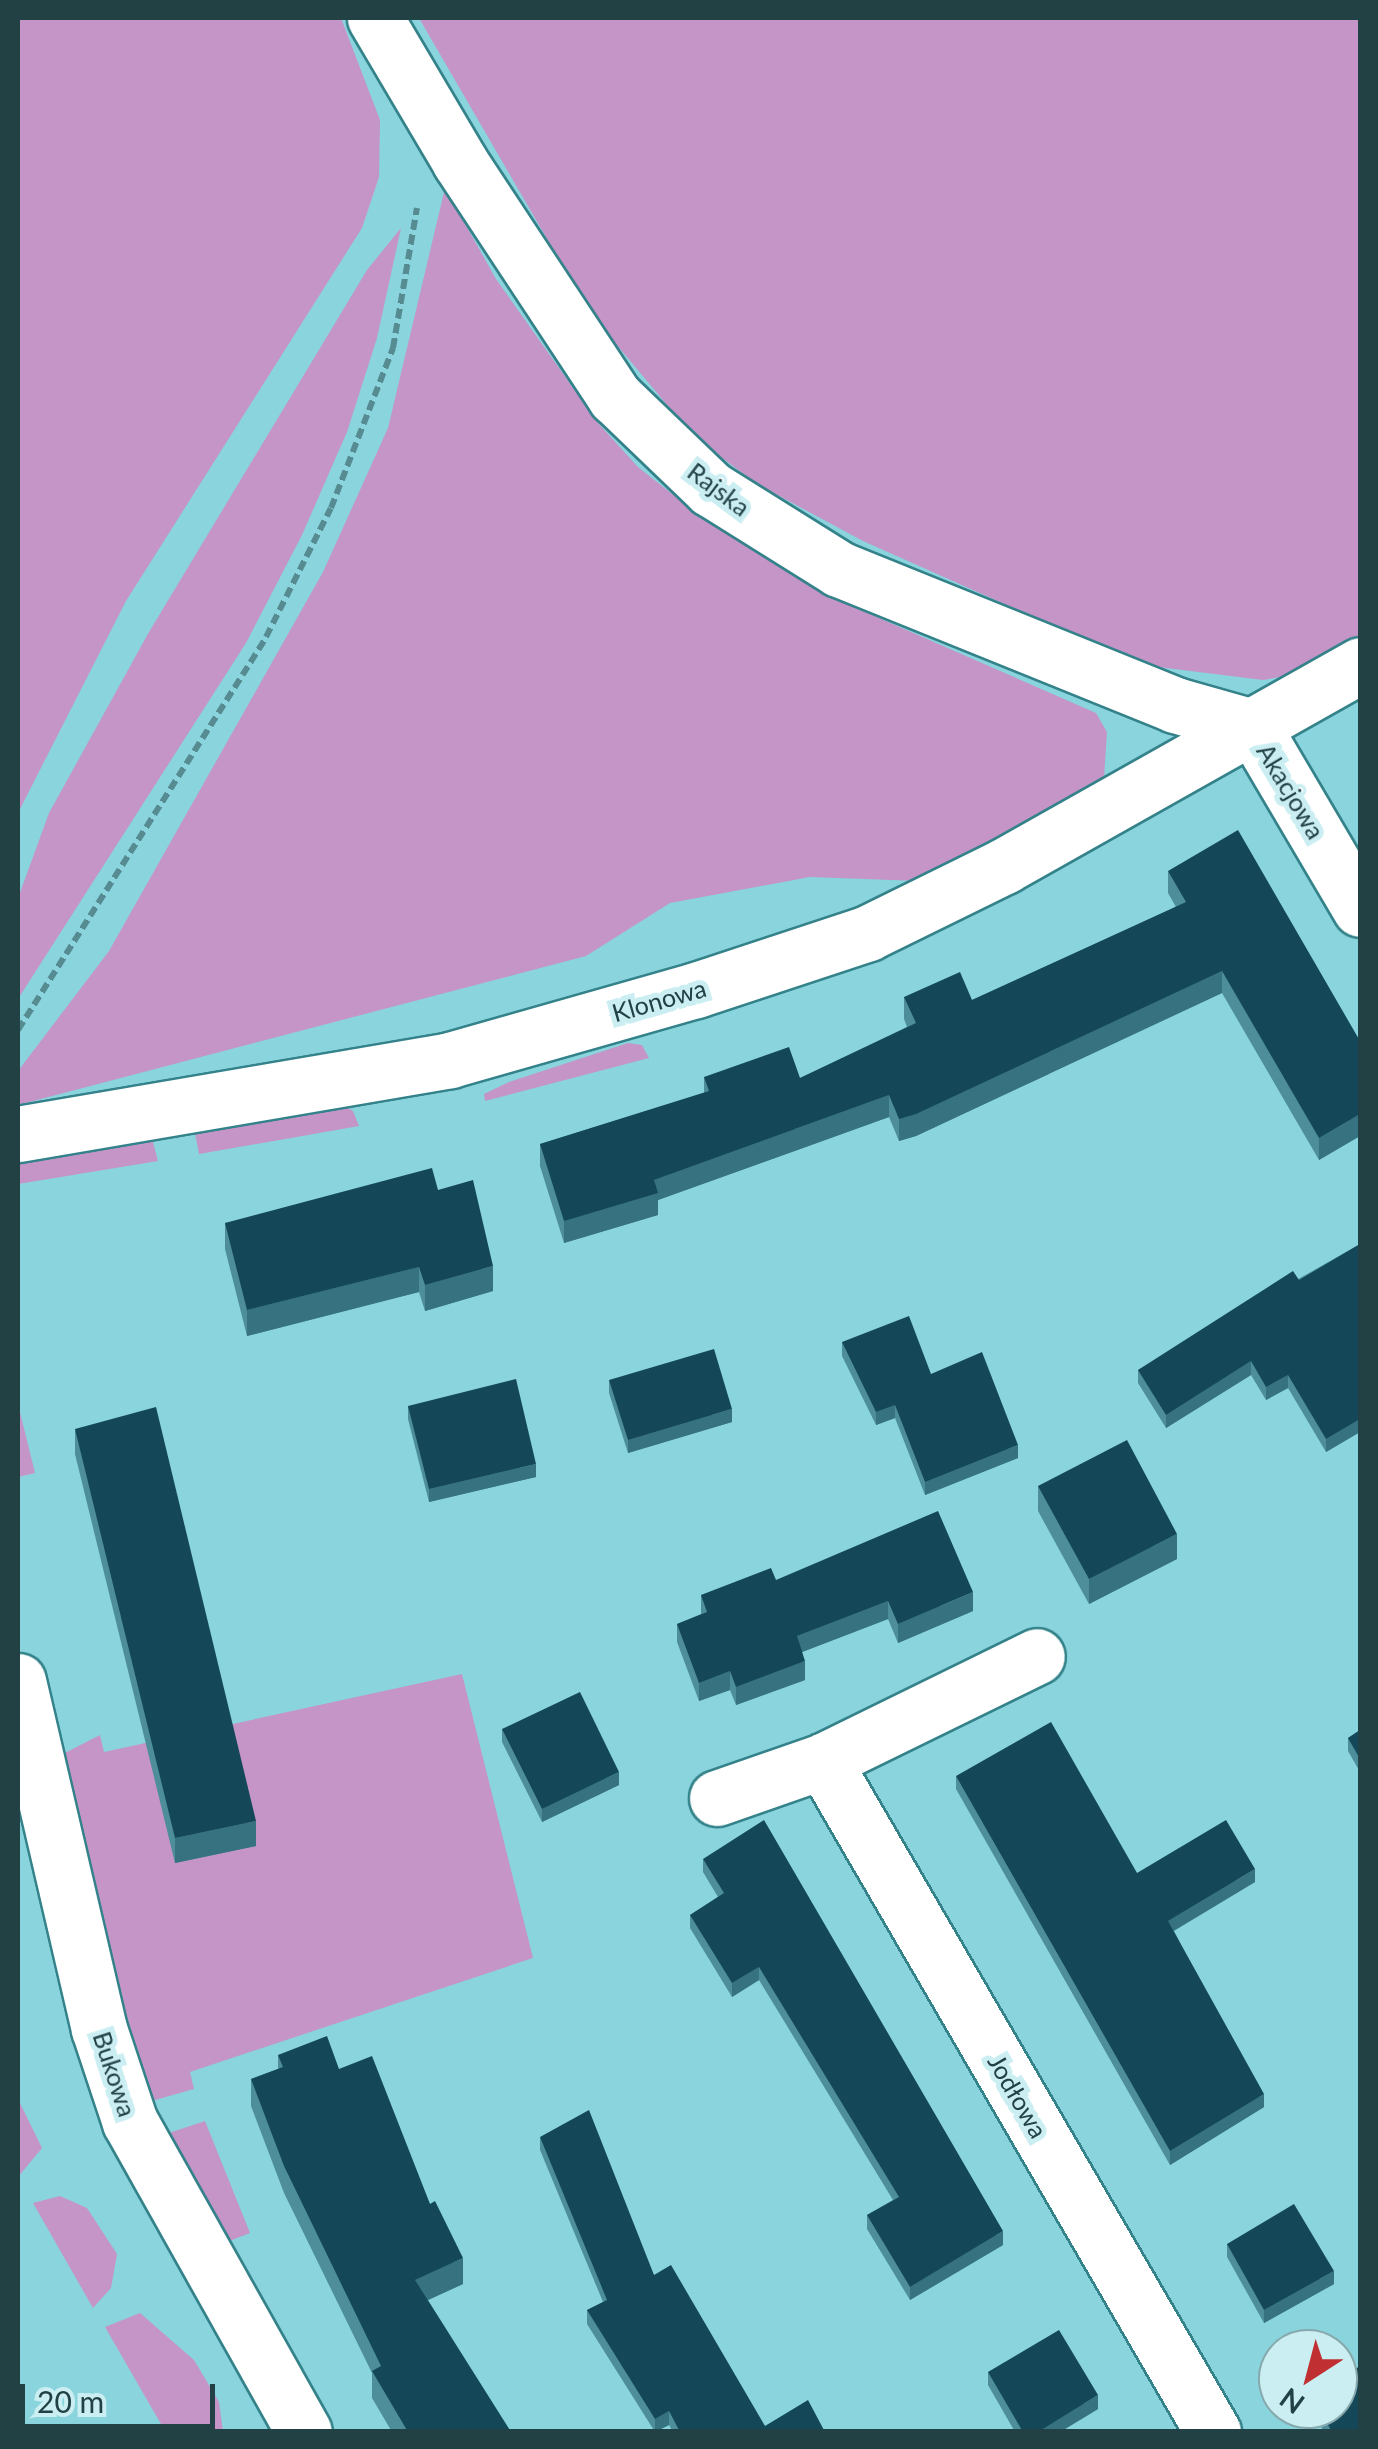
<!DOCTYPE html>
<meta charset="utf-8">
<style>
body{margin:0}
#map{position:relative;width:1378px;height:2449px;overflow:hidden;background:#89d4dd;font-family:Lato,sans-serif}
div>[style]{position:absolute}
.green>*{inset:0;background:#c595c7}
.path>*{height:6px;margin-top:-3px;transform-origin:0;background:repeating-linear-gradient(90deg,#568b92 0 10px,transparent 0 15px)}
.roads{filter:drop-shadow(2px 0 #34828a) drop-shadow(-2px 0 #34828a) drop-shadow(0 2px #34828a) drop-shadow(0 -2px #34828a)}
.street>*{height:55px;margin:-27.5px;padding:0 27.5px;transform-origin:27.5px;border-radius:27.5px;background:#fff}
.wall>*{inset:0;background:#4e8e9b}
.shaded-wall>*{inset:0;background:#377281}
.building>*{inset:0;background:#144859}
span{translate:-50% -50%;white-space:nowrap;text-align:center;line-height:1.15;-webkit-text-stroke:10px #caeef2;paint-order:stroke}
.street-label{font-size:25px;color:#224145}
.frame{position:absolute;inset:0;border:20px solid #224145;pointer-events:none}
.north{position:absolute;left:1258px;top:2329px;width:100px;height:100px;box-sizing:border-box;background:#caeef2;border:2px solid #87a9ad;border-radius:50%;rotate:216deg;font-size:28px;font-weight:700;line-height:40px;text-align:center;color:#224145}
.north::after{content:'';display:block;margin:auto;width:35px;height:45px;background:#c03032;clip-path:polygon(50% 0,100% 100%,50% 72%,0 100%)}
.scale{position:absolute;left:20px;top:2384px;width:195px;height:45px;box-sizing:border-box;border:5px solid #224145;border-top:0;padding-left:12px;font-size:30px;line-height:35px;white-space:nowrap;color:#224145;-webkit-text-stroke:8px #caeef2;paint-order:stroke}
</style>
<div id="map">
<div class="green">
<div style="clip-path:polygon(18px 18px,341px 18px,380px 120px,379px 177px,362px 228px,126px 601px,18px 813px)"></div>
<div style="clip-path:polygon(419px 18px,1360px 18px,1360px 635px,1291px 675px,1263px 680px,1142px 665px,863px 541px,757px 484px,694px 437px,590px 313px)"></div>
<div style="clip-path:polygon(445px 188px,496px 279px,598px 423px,638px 467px,695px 512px,863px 611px,1096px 713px,1107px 732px,1104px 778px,1093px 791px,920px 881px,810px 877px,670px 903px,586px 956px,18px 1105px,18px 1071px,109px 951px,323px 572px,388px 428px)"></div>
<div style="clip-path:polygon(401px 228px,377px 338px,347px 432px,302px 535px,246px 643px,18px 999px,18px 898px,49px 813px,149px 632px,367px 270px)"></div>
<div style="clip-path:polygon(628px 1043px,642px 1045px,649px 1058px,485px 1101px,484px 1094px,509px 1082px)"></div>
<div style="clip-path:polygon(332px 1098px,353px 1111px,359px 1126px,199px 1154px,195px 1133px,203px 1122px)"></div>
<div style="clip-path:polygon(151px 1135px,158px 1161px,18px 1184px,18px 1160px)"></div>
<div style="clip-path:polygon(18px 1404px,35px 1473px,18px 1477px)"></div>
<div style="clip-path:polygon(462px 1674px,533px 1958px,190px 2072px,194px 2089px,141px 2104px,55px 1758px,100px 1735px,104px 1752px)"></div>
<div style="clip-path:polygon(18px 2099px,42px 2148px,18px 2177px)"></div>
<div style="clip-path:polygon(205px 2121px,250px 2233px,214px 2247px,166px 2134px)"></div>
<div style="clip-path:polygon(60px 2196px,87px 2208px,117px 2254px,111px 2288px,93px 2308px,33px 2203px)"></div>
<div style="clip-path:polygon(140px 2313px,194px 2360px,219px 2402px,223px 2431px,165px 2431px,105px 2327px)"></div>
</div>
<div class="path">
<div style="left:18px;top:1030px;width:465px;rotate:-57.7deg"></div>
<div style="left:266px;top:637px;width:144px;rotate:-63.3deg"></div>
<div style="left:331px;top:508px;width:172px;rotate:-68.8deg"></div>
<div style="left:393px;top:348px;width:142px;rotate:-80.3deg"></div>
</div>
<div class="roads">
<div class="street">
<div style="left:375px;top:18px;width:167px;rotate:59.4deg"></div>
<div style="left:460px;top:162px;width:282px;rotate:56.6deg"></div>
<div style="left:615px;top:397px;width:133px;rotate:43.8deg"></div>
<div style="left:711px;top:489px;width:151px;rotate:32deg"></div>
<div style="left:839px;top:569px;width:362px;rotate:22deg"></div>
<div style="left:1175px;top:705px;width:81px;rotate:15.8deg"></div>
<div style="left:1253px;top:727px;width:211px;rotate:59.5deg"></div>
<div style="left:18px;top:1134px;width:438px;rotate:-9.7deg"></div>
<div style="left:450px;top:1060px;width:256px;rotate:-15.9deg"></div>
<div style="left:696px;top:990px;width:181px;rotate:-18.3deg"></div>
<div style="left:868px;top:933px;width:152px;rotate:-26.2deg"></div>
<div style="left:1004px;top:866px;width:409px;rotate:-29.4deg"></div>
<div style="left:18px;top:1681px;width:357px;rotate:76.9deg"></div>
<div style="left:99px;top:2029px;width:98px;rotate:71.6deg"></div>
<div style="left:130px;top:2122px;width:355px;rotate:60.7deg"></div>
<div style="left:823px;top:1761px;width:776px;rotate:59.83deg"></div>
<div style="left:717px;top:1798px;width:112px;rotate:-19.2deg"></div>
<div style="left:823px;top:1761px;width:238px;rotate:-26.1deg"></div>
</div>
</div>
<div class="wall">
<div style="clip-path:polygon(1168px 871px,1360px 1041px,1360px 1136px,1319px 1160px,1222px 993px,916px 1136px,899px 1141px,889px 1117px,658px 1200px,658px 1215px,564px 1243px,540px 1166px,540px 1144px,704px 1093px,704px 1077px,800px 1078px,907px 1027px,904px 1019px,904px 997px,972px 1000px,1176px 907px,1168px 893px)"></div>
<div style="clip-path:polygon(438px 1190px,493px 1291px,425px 1311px,419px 1292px,247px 1336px,225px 1249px,225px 1223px)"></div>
<div style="clip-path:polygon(1360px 1244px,1360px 1432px,1326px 1452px,1288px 1388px,1266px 1400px,1251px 1375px,1166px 1428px,1138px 1383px,1138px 1370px)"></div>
<div style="clip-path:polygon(842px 1342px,931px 1374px,1018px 1458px,925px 1495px,895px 1418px,876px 1425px,842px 1356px)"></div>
<div style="clip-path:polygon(609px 1380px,732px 1422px,628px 1453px,609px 1393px)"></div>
<div style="clip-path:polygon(408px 1406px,536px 1477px,429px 1502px,408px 1419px)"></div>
<div style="clip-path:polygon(75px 1429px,256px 1846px,175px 1863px,75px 1454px)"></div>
<div style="clip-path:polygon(1038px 1486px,1177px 1559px,1089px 1604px,1038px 1511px)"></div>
<div style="clip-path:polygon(776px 1580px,973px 1611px,898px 1643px,888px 1619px,802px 1652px,805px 1680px,736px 1705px,730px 1690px,699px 1701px,677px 1642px,677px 1624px,701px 1614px,701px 1595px)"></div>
<div style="clip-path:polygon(502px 1729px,619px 1785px,542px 1822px,502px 1742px)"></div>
<div style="clip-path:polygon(1360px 1730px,1360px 1772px,1348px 1751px,1348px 1738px)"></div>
<div style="clip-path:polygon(956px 1776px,1137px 1873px,1255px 1882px,1174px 1931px,1264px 2107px,1170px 2165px,956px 1789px)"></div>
<div style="clip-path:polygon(703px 1859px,1003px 2245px,910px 2300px,867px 2229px,867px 2215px,893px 2200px,759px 1980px,732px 1997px,690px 1928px,690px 1915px,718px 1897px,703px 1872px)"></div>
<div style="clip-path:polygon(278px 2055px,339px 2069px,430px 2204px,463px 2284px,428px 2300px,511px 2432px,392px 2432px,372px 2398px,372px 2373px,284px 2193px,251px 2106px,251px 2079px,278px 2069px)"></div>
<div style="clip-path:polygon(540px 2137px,654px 2275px,765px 2426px,825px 2432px,673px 2432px,669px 2425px,655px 2432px,587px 2324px,587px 2310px,603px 2302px,540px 2150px)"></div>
<div style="clip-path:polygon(1227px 2244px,1334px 2284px,1264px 2323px,1227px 2257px)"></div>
<div style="clip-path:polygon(988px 2372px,1098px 2409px,1060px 2432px,1015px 2432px,988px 2385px)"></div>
<div style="clip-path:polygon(1311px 2409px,1338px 2409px,1360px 2432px,1324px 2432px)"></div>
</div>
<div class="shaded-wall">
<div style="clip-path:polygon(1222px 971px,1222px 993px,916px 1136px,899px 1141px,899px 1119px)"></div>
<div style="clip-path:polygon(889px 1095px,889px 1117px,658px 1200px,658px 1215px,564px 1243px,564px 1221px,654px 1180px)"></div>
<div style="clip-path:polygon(1360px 1114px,1360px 1136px,1319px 1160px,1319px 1138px)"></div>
<div style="clip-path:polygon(493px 1266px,493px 1291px,425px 1311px,425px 1285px)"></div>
<div style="clip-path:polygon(419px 1267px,419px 1292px,247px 1336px,247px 1310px)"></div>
<div style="clip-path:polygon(1251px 1361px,1251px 1375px,1166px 1428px,1166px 1415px)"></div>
<div style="clip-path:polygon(1288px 1375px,1288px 1388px,1266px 1400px,1266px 1387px)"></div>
<div style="clip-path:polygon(895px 1405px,895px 1418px,876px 1425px,876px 1412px)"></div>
<div style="clip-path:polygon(732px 1409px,732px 1422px,628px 1453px,628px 1440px)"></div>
<div style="clip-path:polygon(1360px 1419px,1360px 1432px,1326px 1452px,1326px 1439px)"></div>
<div style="clip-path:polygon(1018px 1445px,1018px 1458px,925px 1495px,925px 1482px)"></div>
<div style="clip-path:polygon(536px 1464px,536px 1477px,429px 1502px,429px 1489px)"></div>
<div style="clip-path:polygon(1177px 1534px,1177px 1559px,1089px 1604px,1089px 1579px)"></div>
<div style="clip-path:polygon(973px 1592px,973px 1611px,898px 1643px,898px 1624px)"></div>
<div style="clip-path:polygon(888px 1601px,888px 1619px,797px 1654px,797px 1636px)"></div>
<div style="clip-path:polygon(805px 1661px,805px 1680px,736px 1705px,736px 1687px)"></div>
<div style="clip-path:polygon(730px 1671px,730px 1690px,699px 1701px,699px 1683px)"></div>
<div style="clip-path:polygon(619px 1772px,619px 1785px,542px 1822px,542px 1809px)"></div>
<div style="clip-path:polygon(256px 1821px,256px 1846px,175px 1863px,175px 1838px)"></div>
<div style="clip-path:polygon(1255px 1869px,1255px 1882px,1168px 1934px,1168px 1921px)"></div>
<div style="clip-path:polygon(759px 1967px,759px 1980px,732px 1997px,732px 1983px)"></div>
<div style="clip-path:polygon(1264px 2094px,1264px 2107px,1170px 2165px,1170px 2151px)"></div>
<div style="clip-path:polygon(1003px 2231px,1003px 2245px,910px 2300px,910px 2287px)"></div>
<div style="clip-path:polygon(463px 2258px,463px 2284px,415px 2306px,415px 2280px)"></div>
<div style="clip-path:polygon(1334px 2271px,1334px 2284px,1264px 2323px,1264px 2310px)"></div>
<div style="clip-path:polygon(1098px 2395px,1098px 2409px,1060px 2432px,1038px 2432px)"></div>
<div style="clip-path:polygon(669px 2411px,669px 2425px,655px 2432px,655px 2419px)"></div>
</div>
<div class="building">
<div style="clip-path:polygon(1238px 830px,1360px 1041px,1360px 1114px,1319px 1138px,1222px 971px,916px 1114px,899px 1119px,889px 1095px,654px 1180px,658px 1193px,564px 1221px,540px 1144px,709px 1091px,704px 1077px,789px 1047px,800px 1078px,916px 1023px,904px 997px,960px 972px,972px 1000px,1186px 902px,1168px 871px)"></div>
<div style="clip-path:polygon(432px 1168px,438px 1190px,473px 1180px,493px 1266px,425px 1285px,419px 1267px,247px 1310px,225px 1223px)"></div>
<div style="clip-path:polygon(1360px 1244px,1360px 1419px,1326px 1439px,1288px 1375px,1266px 1387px,1251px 1361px,1166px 1415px,1138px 1370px,1293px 1271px,1299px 1280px)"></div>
<div style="clip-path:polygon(909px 1316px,931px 1374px,982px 1352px,1018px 1445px,925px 1482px,895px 1405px,876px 1412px,842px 1342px)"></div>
<div style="clip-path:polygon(714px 1349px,732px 1409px,628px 1440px,609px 1380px)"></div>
<div style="clip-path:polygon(516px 1379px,536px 1464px,429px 1489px,408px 1406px)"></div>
<div style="clip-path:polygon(156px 1407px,256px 1821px,175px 1838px,75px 1429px)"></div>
<div style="clip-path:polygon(1127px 1440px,1177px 1534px,1089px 1579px,1038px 1486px)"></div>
<div style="clip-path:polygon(938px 1511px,973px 1592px,898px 1624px,888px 1601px,797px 1636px,805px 1661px,736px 1687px,730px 1671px,699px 1683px,677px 1624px,707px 1612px,701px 1595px,771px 1568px,776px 1580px)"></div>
<div style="clip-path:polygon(580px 1692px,619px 1772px,542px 1809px,502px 1729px)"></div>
<div style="clip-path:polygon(1051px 1722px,1137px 1873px,1226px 1820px,1255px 1869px,1168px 1921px,1264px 2094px,1170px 2151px,956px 1776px)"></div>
<div style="clip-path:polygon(1360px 1730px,1360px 1759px,1348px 1738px)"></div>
<div style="clip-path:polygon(764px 1820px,1003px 2231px,910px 2287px,867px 2215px,899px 2197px,759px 1967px,732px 1983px,690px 1915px,724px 1893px,703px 1859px)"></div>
<div style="clip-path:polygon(327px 2036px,339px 2069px,372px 2056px,430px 2204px,435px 2201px,463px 2258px,415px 2280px,511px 2432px,408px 2432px,372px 2371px,381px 2366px,284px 2166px,251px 2079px,283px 2067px,278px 2055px)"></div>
<div style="clip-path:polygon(589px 2110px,654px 2275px,671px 2265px,765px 2426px,808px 2400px,825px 2432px,680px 2432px,669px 2411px,655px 2419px,587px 2310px,607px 2300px,540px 2137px)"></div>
<div style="clip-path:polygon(1294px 2204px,1334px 2271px,1264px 2310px,1227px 2244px)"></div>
<div style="clip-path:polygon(1059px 2330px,1098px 2395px,1038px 2432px,1023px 2432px,988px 2372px)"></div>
<div style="clip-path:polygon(1360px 2366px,1360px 2432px,1332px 2432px,1319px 2409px,1338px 2409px,1338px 2380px)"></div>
</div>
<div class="street-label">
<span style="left:719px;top:489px;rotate:37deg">Rajska</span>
<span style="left:1291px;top:791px;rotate:59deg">Akacjowa</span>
<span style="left:659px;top:1000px;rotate:-16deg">Klonowa</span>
<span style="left:115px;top:2074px;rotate:72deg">Bukowa</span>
<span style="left:1018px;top:2096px;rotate:60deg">Jodłowa</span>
</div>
<div class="frame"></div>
<div class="north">N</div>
<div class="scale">20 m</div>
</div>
